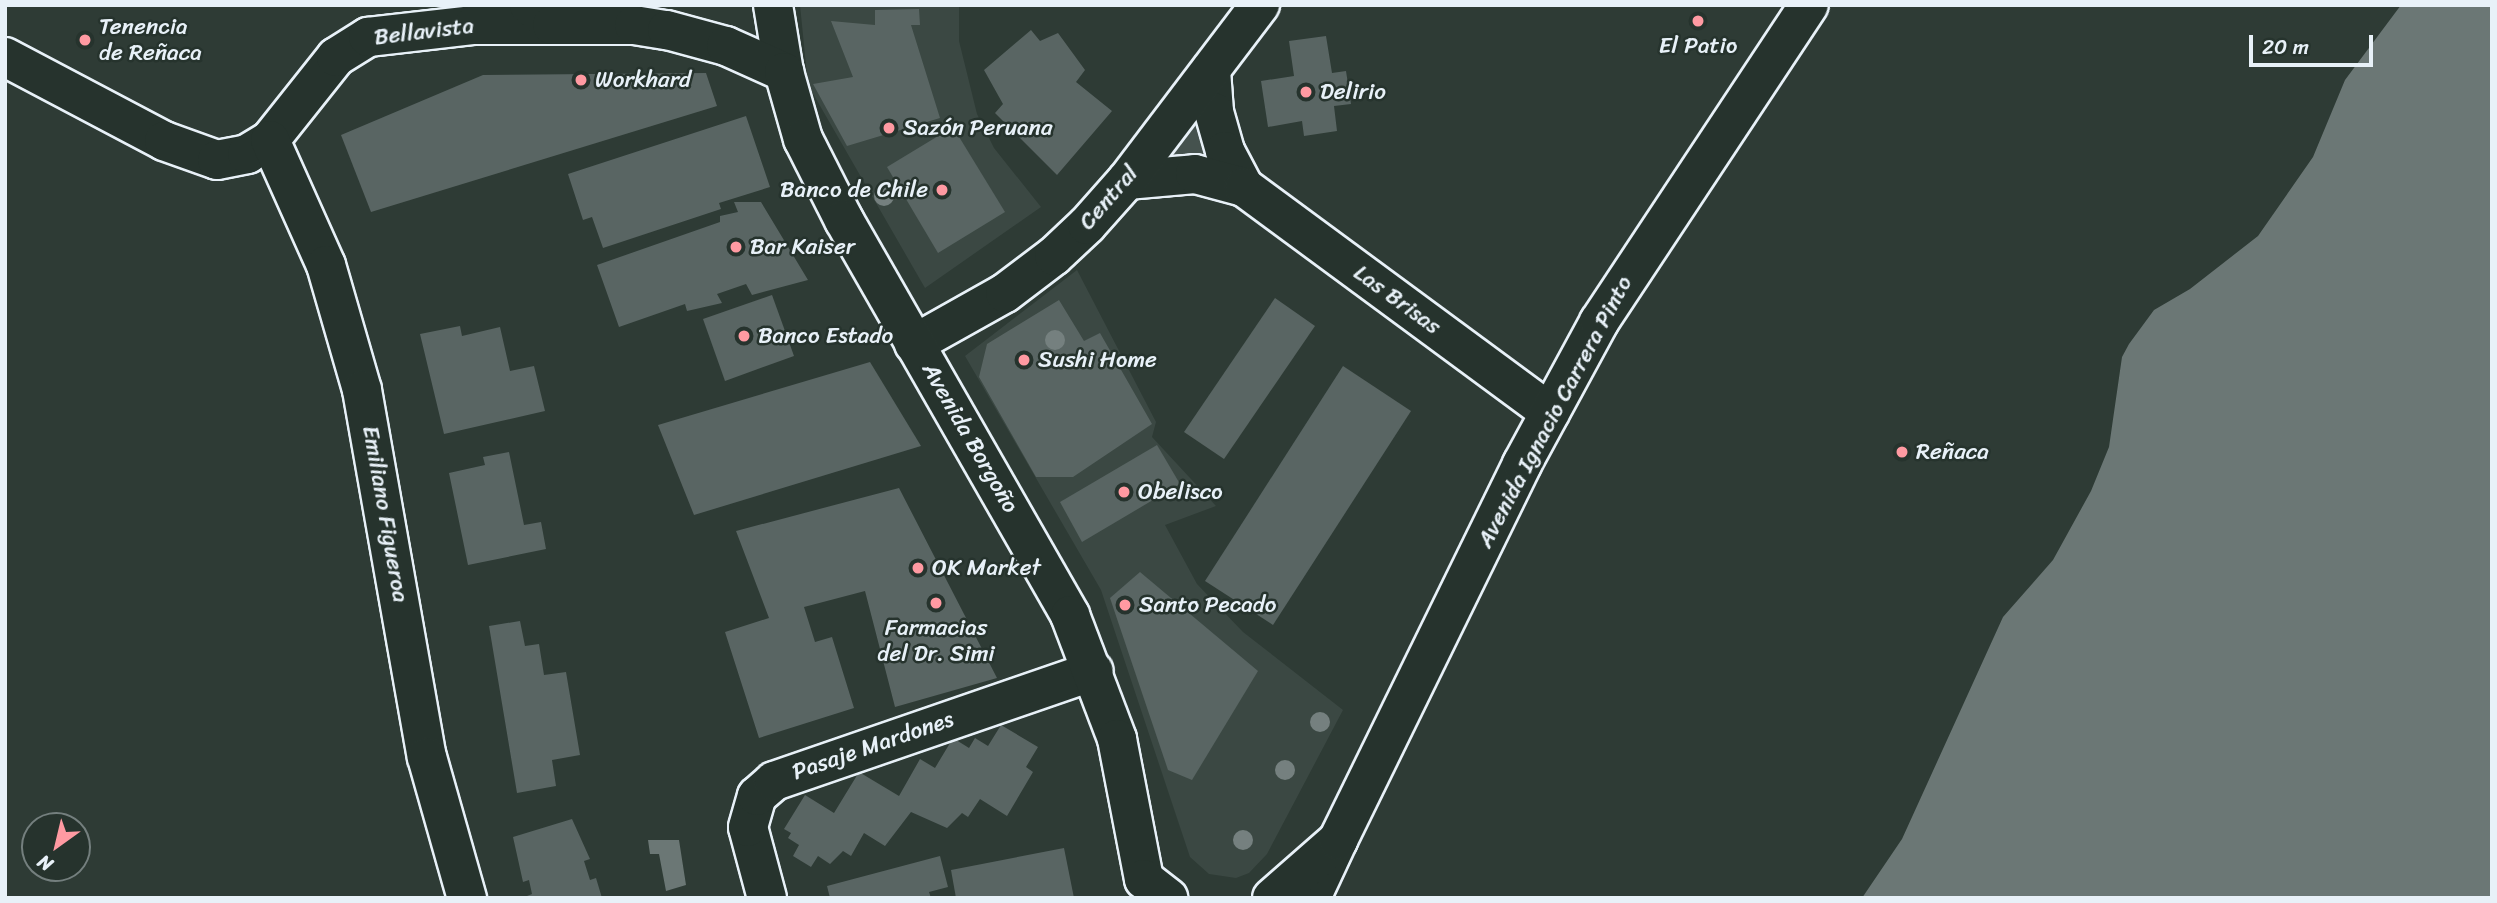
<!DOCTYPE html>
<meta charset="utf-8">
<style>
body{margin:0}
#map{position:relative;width:2497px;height:903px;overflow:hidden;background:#2e3b35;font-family:Sriracha,sans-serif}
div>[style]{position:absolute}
.built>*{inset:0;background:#3b4843}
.green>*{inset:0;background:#45524e}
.water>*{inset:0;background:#6b7775}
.building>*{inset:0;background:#596563}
.roads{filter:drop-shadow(2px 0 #e8f1f8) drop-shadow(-2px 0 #e8f1f8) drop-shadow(0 2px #e8f1f8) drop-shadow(0 -2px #e8f1f8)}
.minor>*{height:38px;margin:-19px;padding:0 19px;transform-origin:19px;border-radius:19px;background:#26332d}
.secondary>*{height:38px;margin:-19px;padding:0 19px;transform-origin:19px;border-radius:19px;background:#26332d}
.primary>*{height:38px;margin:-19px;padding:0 19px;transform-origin:19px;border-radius:19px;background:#26332d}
.trees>*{width:20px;height:20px;margin:-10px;border-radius:50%;background:#75807f}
.dots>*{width:19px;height:19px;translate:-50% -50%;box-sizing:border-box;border:4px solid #26332d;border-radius:50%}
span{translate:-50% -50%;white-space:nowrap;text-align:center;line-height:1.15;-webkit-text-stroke:5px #26332d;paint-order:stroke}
.poi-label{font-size:23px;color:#e8f1f8}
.left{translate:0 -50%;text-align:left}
.right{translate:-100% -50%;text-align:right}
.street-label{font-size:23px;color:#e8f1f8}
.frame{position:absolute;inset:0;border:7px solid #e8f1f8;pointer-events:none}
.north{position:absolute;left:21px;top:812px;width:70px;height:70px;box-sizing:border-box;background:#26332d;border:2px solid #747f7e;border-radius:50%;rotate:214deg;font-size:19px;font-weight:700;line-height:28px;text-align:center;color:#e8f1f8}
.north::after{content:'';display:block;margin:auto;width:24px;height:32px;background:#ff9aa2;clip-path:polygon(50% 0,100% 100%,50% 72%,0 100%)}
.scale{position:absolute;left:2249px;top:35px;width:124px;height:32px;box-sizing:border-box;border:4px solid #e8f1f8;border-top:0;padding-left:9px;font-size:21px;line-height:24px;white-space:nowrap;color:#e8f1f8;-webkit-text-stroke:5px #26332d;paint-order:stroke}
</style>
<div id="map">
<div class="built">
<div style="clip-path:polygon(800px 5px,959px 5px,959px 41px,977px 114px,994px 148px,1041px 207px,925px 288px,808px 85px)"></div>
<div style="clip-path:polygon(1077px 270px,1156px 422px,1152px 437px,1216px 506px,1165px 525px,1197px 584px,1243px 632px,1343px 710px,1267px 854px,1249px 873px,1236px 878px,1209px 874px,1190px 857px,1101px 590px,965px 356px)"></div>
</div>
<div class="green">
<div style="clip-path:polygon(1201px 114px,1221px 168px,1164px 160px)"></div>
</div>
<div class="water">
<div style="clip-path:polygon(2401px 5px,2492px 5px,2492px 898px,1862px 898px,1902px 839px,2003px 617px,2053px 560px,2091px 491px,2109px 447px,2122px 357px,2129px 344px,2154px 310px,2190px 289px,2258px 236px,2313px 157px,2345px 80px)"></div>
<div style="clip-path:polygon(648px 840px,679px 840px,686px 885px,666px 891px,659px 854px,650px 854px)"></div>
</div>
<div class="building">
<div style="clip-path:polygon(919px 9px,920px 25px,911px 25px,940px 118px,847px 146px,813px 84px,853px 77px,831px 21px,875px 25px,875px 10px)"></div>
<div style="clip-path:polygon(1031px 30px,1040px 41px,1058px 33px,1085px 70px,1076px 82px,1112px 111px,1057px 175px,995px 113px,1003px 104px,984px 70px)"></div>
<div style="clip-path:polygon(1326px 36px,1332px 73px,1346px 71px,1351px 104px,1334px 106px,1337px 131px,1304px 136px,1302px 121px,1268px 127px,1261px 81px,1294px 76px,1289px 41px)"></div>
<div style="clip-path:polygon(706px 73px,717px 106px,371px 212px,341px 135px,483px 75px)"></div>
<div style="clip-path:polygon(746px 116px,770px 187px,719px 203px,721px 209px,603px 248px,592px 217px,583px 220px,568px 174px)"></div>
<div style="clip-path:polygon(953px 127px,1005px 212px,938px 253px,887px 167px)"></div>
<div style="clip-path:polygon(734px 202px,761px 202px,808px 280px,752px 295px,746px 284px,717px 294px,722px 303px,687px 311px,685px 304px,619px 327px,597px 265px,720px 222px,720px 216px,738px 212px)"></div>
<div style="clip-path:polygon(772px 295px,794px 356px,725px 381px,703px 319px)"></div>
<div style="clip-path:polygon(1275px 298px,1315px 326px,1224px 459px,1184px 432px)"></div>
<div style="clip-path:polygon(1059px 300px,1084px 341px,1100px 333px,1152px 424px,1073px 477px,1036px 477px,979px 377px,987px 344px)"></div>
<div style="clip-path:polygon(460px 326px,462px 336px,500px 327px,510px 371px,534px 366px,545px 411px,444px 434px,420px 334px)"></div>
<div style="clip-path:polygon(870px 362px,921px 446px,694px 515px,658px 425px)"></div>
<div style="clip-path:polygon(1343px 366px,1411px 411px,1273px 625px,1205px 581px)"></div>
<div style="clip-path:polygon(1157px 445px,1180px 484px,1082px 542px,1060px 502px)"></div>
<div style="clip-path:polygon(509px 452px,524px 525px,541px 522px,546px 549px,468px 565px,449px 473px,485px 465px,483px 457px)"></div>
<div style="clip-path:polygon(899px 488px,997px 678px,895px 707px,865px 591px,804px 607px,815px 642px,832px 637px,854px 708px,759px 738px,725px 632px,769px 618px,736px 531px)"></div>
<div style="clip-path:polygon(1140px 572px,1258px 671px,1192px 780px,1168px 770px,1110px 598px)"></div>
<div style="clip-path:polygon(520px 621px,525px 646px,539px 644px,544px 675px,566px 672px,580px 755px,552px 760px,556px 786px,517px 793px,489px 626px)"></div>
<div style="clip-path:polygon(1001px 725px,1038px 747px,1026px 767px,1033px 772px,1007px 816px,980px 799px,968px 817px,962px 813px,947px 828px,911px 812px,885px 846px,864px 833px,851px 856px,843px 851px,830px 864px,818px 856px,811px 867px,793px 856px,799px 845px,788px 838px,791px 833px,784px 829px,805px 795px,834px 813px,859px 772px,899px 796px,920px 759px,935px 768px,953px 738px,969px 748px,975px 738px,988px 746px)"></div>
<div style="clip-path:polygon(572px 819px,590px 859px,584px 861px,590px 880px,596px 878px,602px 898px,522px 898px,532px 894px,529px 880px,523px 882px,513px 837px)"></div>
<div style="clip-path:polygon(1064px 848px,1074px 898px,956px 898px,951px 870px)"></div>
<div style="clip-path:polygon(940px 856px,948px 887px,929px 892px,931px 898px,830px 898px,827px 886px)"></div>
</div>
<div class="roads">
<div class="minor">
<div style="left:5px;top:57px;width:180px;rotate:27.8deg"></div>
<div style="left:164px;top:141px;width:56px;rotate:19.7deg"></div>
<div style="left:217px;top:160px;width:31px;rotate:-11deg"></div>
<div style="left:247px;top:154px;width:27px;rotate:-31deg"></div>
<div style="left:270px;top:140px;width:106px;rotate:-51.5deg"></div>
<div style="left:336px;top:57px;width:38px;rotate:-32deg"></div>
<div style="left:368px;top:37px;width:107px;rotate:-6.5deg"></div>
<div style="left:474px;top:25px;width:78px"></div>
<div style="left:1211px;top:70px;width:42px;rotate:85.9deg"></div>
<div style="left:1214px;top:112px;width:41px;rotate:74.2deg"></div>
<div style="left:1225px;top:151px;width:41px;rotate:62.2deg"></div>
<div style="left:270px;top:140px;width:137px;rotate:65.9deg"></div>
<div style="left:326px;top:265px;width:130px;rotate:73.9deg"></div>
<div style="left:362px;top:390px;width:373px;rotate:80deg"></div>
<div style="left:427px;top:757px;width:147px;rotate:74.2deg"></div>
<div style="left:1127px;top:180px;width:68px;rotate:-5deg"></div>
<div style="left:1195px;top:174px;width:51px;rotate:14.9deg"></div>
<div style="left:1244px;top:187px;width:380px;rotate:36.4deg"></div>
<div style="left:914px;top:344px;width:104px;rotate:-29.3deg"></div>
<div style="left:1005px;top:293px;width:61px;rotate:-37.1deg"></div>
<div style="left:1054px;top:256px;width:45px;rotate:-43.2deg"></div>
<div style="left:1087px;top:225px;width:60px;rotate:-48.4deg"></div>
<div style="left:1127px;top:180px;width:220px;rotate:-52.8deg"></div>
<div style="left:767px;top:898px;width:73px;rotate:-105deg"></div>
<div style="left:748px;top:827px;width:32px;rotate:-74deg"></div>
<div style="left:757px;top:796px;width:23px;rotate:-41deg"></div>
<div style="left:774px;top:781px;width:338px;rotate:-19deg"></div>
</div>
<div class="secondary">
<div style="left:773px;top:5px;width:68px;rotate:80.7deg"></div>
<div style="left:1311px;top:898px;width:64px;rotate:-65deg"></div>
</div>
<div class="primary">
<div style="left:529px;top:5px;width:30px;rotate:41deg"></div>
<div style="left:552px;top:25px;width:82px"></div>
<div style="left:634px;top:25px;width:33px;rotate:9deg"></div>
<div style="left:667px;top:30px;width:61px;rotate:15.2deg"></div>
<div style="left:726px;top:46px;width:64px;rotate:24.1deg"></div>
<div style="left:784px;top:72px;width:70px;rotate:74.2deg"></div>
<div style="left:803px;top:139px;width:91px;rotate:63.2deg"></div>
<div style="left:844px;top:220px;width:455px;rotate:60.2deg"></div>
<div style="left:1070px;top:615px;width:133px;rotate:69.2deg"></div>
<div style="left:1117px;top:739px;width:143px;rotate:79.1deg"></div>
<div style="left:1144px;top:879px;width:31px;rotate:38deg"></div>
<div style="left:1272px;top:898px;width:88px;rotate:-41.3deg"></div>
<div style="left:1338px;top:840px;width:419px;rotate:-63.9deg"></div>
<div style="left:1522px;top:464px;width:162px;rotate:-61.5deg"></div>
<div style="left:1599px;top:322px;width:380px;rotate:-56.5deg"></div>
</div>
</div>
<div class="trees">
<div style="left:884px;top:196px"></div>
<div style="left:1055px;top:340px"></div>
<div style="left:1320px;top:722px"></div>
<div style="left:1285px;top:770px"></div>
<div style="left:1243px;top:840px"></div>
</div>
<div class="dots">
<div style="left:1698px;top:21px;background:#ff9aa2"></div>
<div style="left:85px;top:40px;background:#ff9aa2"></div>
<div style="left:581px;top:80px;background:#ff9aa2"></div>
<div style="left:1306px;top:92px;background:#ff9aa2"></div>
<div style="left:889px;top:128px;background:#ff9aa2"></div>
<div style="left:942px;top:190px;background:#ff9aa2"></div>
<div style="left:736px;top:247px;background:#ff9aa2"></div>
<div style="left:744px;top:336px;background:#ff9aa2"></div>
<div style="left:1024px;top:360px;background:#ff9aa2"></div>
<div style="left:1902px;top:452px;background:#ff9aa2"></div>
<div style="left:1124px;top:492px;background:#ff9aa2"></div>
<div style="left:918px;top:568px;background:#ff9aa2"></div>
<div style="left:936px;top:603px;background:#ff9aa2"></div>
<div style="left:1125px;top:605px;background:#ff9aa2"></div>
</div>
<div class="poi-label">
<span class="left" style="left:99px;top:40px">Tenencia<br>de Reñaca</span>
<span style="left:1698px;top:46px">El Patio</span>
<span class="left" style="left:595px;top:80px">Workhard</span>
<span class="left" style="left:1320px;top:92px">Delirio</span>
<span class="left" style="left:903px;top:128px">Sazón Peruana</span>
<span class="right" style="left:928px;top:190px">Banco de Chile</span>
<span class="left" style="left:750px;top:247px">Bar Kaiser</span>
<span class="left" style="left:758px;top:336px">Banco Estado</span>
<span class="left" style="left:1038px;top:360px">Sushi Home</span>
<span class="left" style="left:1916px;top:452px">Reñaca</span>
<span class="left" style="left:1138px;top:492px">Obelisco</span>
<span class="left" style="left:932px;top:568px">OK Market</span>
<span class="left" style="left:1139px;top:605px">Santo Pecado</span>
<span style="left:936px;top:641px">Farmacias<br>del Dr. Simi</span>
</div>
<div class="street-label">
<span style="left:424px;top:32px;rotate:-7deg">Bellavista</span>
<span style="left:1109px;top:198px;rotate:-49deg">Central</span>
<span style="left:1397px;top:300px;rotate:36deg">Las Brisas</span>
<span style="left:1555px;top:412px;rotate:-62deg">Avenida Ignacio Carrera Pinto</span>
<span style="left:970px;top:438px;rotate:60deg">Avenida Borgoño</span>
<span style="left:385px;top:514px;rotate:80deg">Emiliano Figueroa</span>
<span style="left:873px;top:746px;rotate:-19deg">Pasaje Mardones</span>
</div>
<div class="frame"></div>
<div class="north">N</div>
<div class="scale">20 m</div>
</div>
